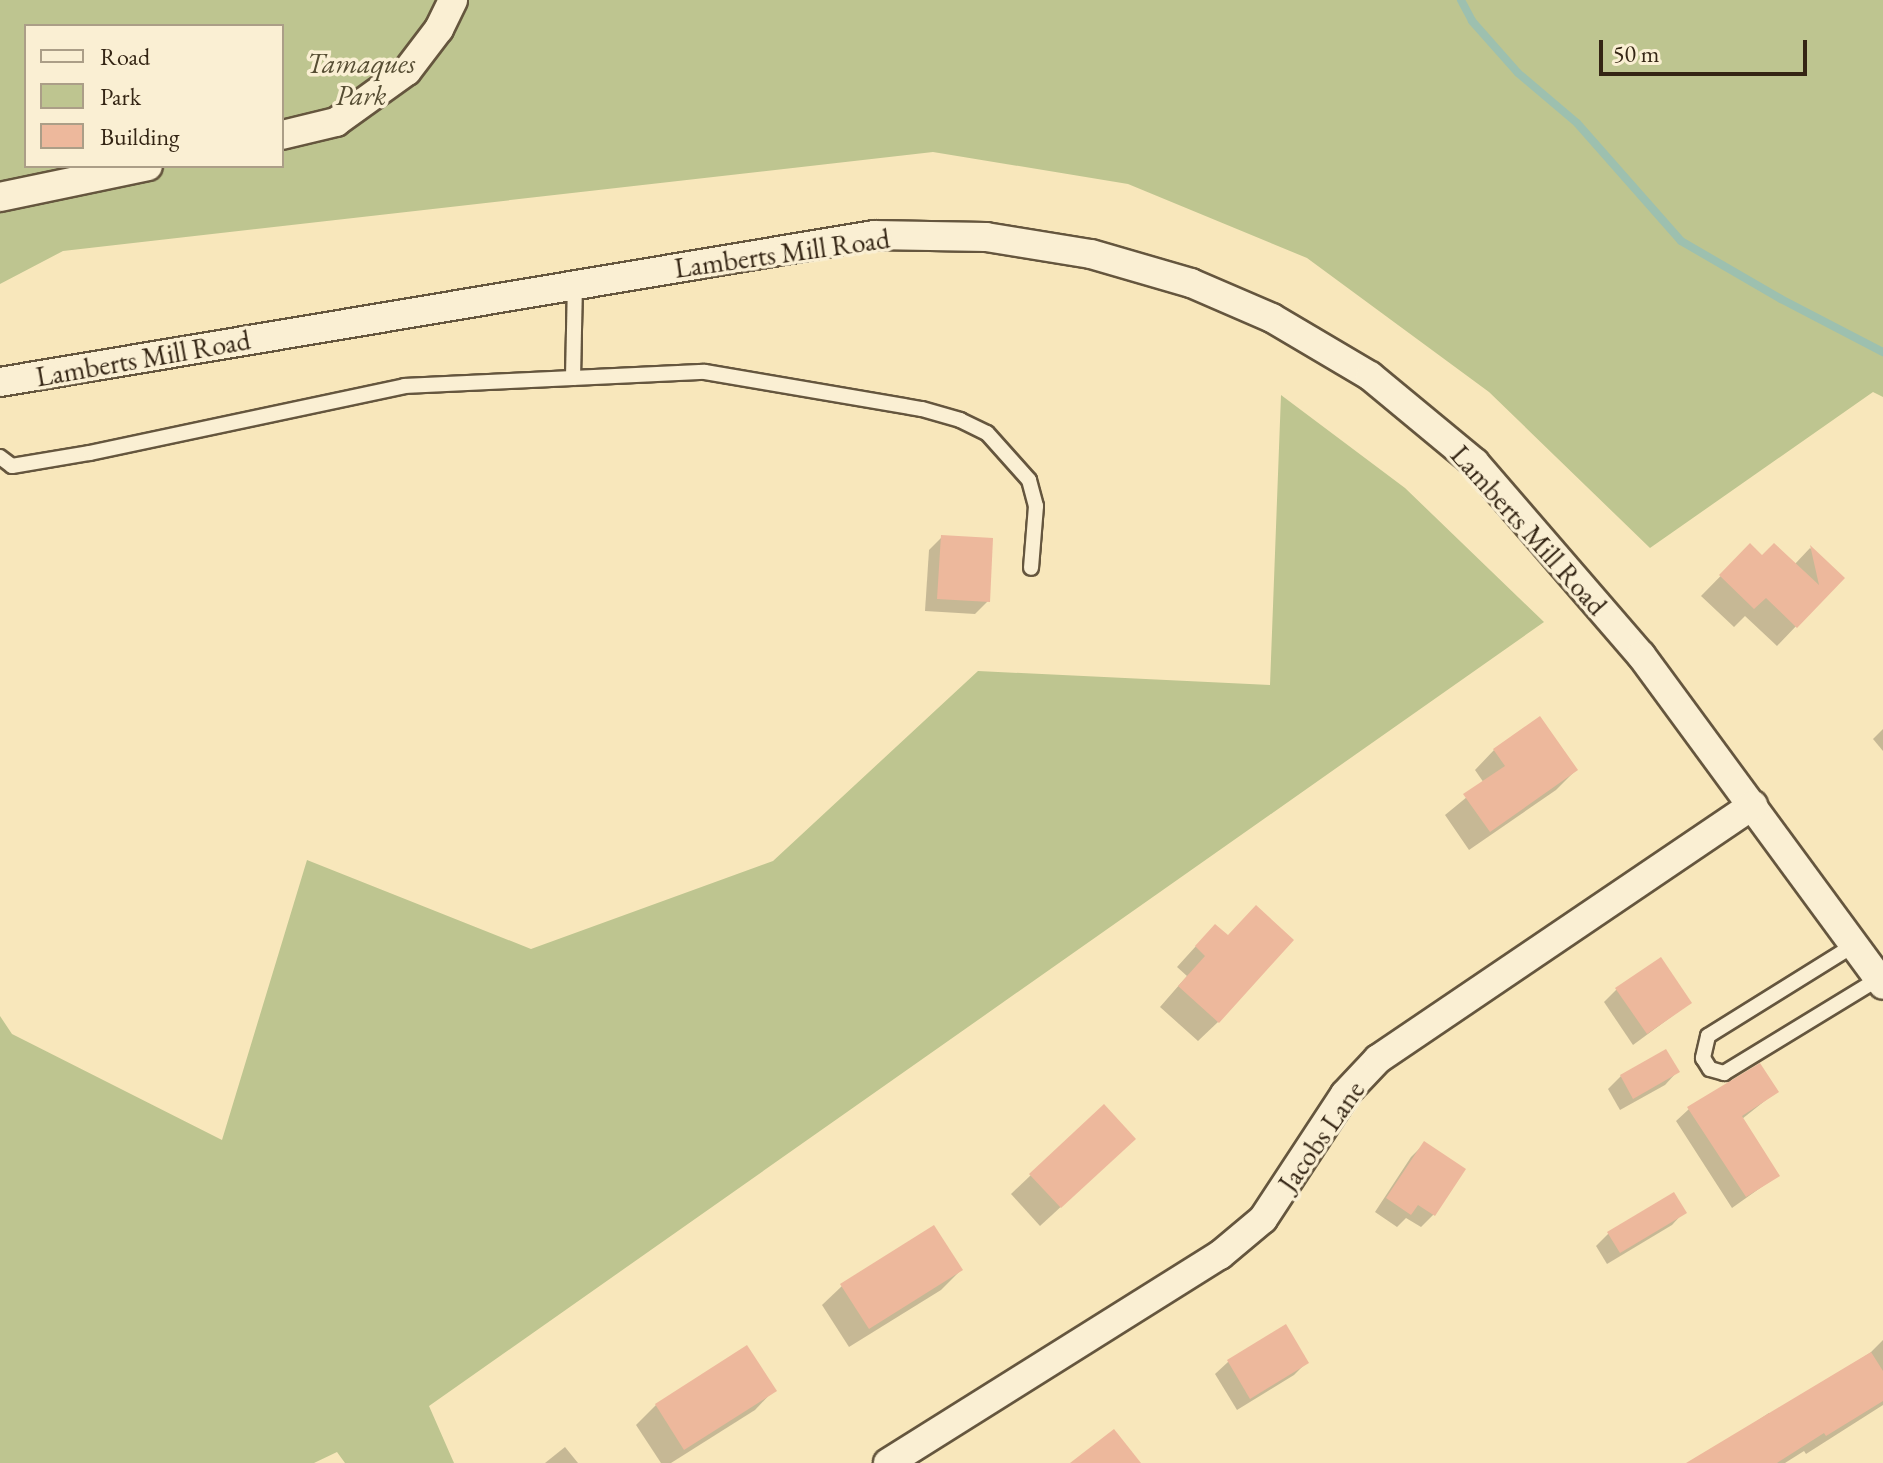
<!DOCTYPE html>
<style>
body{margin:0}
#map{position:relative;width:1883px;height:1463px;overflow:hidden;background:#f8e7bb;font-family:"EB Garamond",serif}
div>[style]{position:absolute}
.green>*{inset:0;background:#bec590}
.shadow>*{inset:0;background:#0003}
.stream>*{height:8px;margin:-4px;padding:0 4px;transform-origin:4px;border-radius:4px;background:#9dc0af}
.building>*{inset:0;background:#edb89c}
.roads{filter:drop-shadow(2px 0 #65563e) drop-shadow(-2px 0 #65563e) drop-shadow(0 2px #65563e) drop-shadow(0 -2px #65563e)}
.lane>*{height:14px;margin:-7px;padding:0 7px;transform-origin:7px;border-radius:7px;background:#faefd3}
.street>*{height:28px;margin:-14px;padding:0 14px;transform-origin:14px;border-radius:14px;background:#faefd3}
span{translate:-50% -50%;white-space:nowrap;text-align:center;line-height:1.15;-webkit-text-stroke:7px #faefd3;paint-order:stroke}
.park-label{font-size:28px;color:#564d33;font-style:italic}
.street-label{font-size:28px;color:#342514}
.legend{position:absolute;left:24px;top:24px;width:260px;height:144px;box-sizing:border-box;background:#faefd3;border:2px solid #ab9e87;margin:0;padding:10px 14px;list-style:none;font-size:24px;color:#342514}
.legend li{display:flex;align-items:center;gap:16px;height:40px}
.legend b{width:40px;border:2px solid #ab9e87}
.scale{position:absolute;left:1599px;top:40px;width:208px;height:36px;box-sizing:border-box;border:4px solid #342514;border-top:0;padding-left:10px;font-size:24px;line-height:28px;white-space:nowrap;color:#342514;-webkit-text-stroke:6px #faefd3;paint-order:stroke}
</style>
<div id="map">
<div class="green">
<div style="clip-path:polygon(evenodd,0 0,1883px 0,1883px 397px,1873px 392px,1650px 548px,1489px 392px,1307px 258px,1128px 184px,933px 152px,63px 251px,0 284px,0 0,26px 26px,282px 26px,282px 166px,26px 166px,26px 26px)"></div>
<div style="clip-path:polygon(1281px 395px,1405px 488px,1544px 622px,429px 1406px,454px 1463px,345px 1463px,337px 1452px,314px 1463px,0 1463px,0 1016px,12px 1034px,222px 1140px,307px 860px,531px 949px,773px 861px,978px 671px,1270px 685px)"></div>
</div>
<div class="shadow">
<div style="clip-path:polygon(942px 537px,988px 601px,975px 614px,925px 611px,929px 550px)"></div>
<div style="clip-path:polygon(1750px 546px,1762px 558px,1794px 565px,1810px 548px,1842px 578px,1777px 646px,1745px 616px,1734px 627px,1701px 596px)"></div>
<div style="clip-path:polygon(1883px 729px,1883px 751px,1873px 739px)"></div>
<div style="clip-path:polygon(1494px 750px,1576px 770px,1556px 790px,1469px 850px,1445px 815px,1484px 783px,1475px 770px)"></div>
<div style="clip-path:polygon(1227px 937px,1218px 1022px,1198px 1041px,1160px 1007px,1187px 976px,1177px 967px,1196px 946px)"></div>
<div style="clip-path:polygon(1617px 989px,1690px 1003px,1633px 1045px,1604px 1002px)"></div>
<div style="clip-path:polygon(1677px 1072px,1665px 1085px,1620px 1110px,1608px 1089px,1621px 1076px)"></div>
<div style="clip-path:polygon(1776px 1092px,1742px 1119px,1777px 1176px,1732px 1208px,1676px 1121px,1689px 1109px)"></div>
<div style="clip-path:polygon(1424px 1144px,1434px 1214px,1421px 1227px,1406px 1218px,1397px 1227px,1375px 1212px,1411px 1157px)"></div>
<div style="clip-path:polygon(1114px 1158px,1040px 1226px,1011px 1194px,1031px 1175px)"></div>
<div style="clip-path:polygon(1684px 1212px,1672px 1225px,1607px 1264px,1596px 1246px,1609px 1233px)"></div>
<div style="clip-path:polygon(961px 1270px,941px 1290px,849px 1347px,822px 1305px,842px 1286px)"></div>
<div style="clip-path:polygon(1285px 1327px,1307px 1362px,1294px 1375px,1237px 1410px,1215px 1374px,1228px 1362px)"></div>
<div style="clip-path:polygon(1883px 1340px,1883px 1405px,1806px 1454px,1804px 1451px,1785px 1463px,1694px 1463px,1769px 1413px,1771px 1416px,1870px 1353px)"></div>
<div style="clip-path:polygon(774px 1390px,755px 1410px,671px 1463px,661px 1463px,636px 1425px,656px 1405px)"></div>
<div style="clip-path:polygon(565px 1447px,578px 1463px,545px 1463px)"></div>
</div>
<div class="stream">
<div style="left:1461px;top:0;width:24px;rotate:62deg"></div>
<div style="left:1472px;top:21px;width:69px;rotate:48.5deg"></div>
<div style="left:1518px;top:73px;width:77px;rotate:40.3deg"></div>
<div style="left:1577px;top:123px;width:157px;rotate:48.6deg"></div>
<div style="left:1681px;top:241px;width:116px;rotate:30.1deg"></div>
<div style="left:1781px;top:299px;width:115px;rotate:27.5deg"></div>
</div>
<div class="building">
<div style="clip-path:polygon(941px 535px,993px 538px,990px 602px,937px 599px)"></div>
<div style="clip-path:polygon(1750px 543px,1762px 555px,1774px 543px,1819px 585px,1810px 545px,1845px 578px,1797px 628px,1766px 598px,1754px 609px,1719px 575px)"></div>
<div style="clip-path:polygon(1540px 716px,1578px 770px,1490px 832px,1463px 794px,1505px 766px,1493px 749px)"></div>
<div style="clip-path:polygon(1256px 905px,1294px 940px,1219px 1023px,1178px 986px,1205px 956px,1195px 946px,1215px 924px,1228px 935px)"></div>
<div style="clip-path:polygon(1661px 957px,1692px 1003px,1647px 1034px,1615px 988px)"></div>
<div style="clip-path:polygon(1666px 1049px,1680px 1072px,1633px 1099px,1620px 1075px)"></div>
<div style="clip-path:polygon(1760px 1063px,1779px 1092px,1742px 1116px,1780px 1176px,1746px 1197px,1687px 1107px)"></div>
<div style="clip-path:polygon(1104px 1104px,1136px 1139px,1061px 1208px,1029px 1174px)"></div>
<div style="clip-path:polygon(1424px 1141px,1466px 1169px,1435px 1216px,1418px 1205px,1411px 1215px,1386px 1198px)"></div>
<div style="clip-path:polygon(1674px 1192px,1687px 1213px,1620px 1253px,1607px 1232px)"></div>
<div style="clip-path:polygon(934px 1225px,963px 1270px,869px 1329px,840px 1284px)"></div>
<div style="clip-path:polygon(1286px 1324px,1309px 1363px,1250px 1399px,1227px 1360px)"></div>
<div style="clip-path:polygon(747px 1345px,777px 1391px,684px 1450px,655px 1404px)"></div>
<div style="clip-path:polygon(1871px 1352px,1883px 1371px,1883px 1401px,1826px 1436px,1824px 1433px,1777px 1463px,1686px 1463px)"></div>
<div style="clip-path:polygon(1114px 1429px,1141px 1463px,1070px 1463px)"></div>
</div>
<div class="roads">
<div class="lane">
<div style="left:573px;top:378px;width:92px;rotate:-88.8deg"></div>
<div style="left:0;top:457px;width:15px;rotate:37deg"></div>
<div style="left:12px;top:466px;width:79px;rotate:-9.5deg"></div>
<div style="left:90px;top:453px;width:321px;rotate:-12deg"></div>
<div style="left:404px;top:386px;width:301px;rotate:-2.7deg"></div>
<div style="left:705px;top:372px;width:220px;rotate:9.7deg"></div>
<div style="left:922px;top:409px;width:40px;rotate:16deg"></div>
<div style="left:960px;top:420px;width:30px;rotate:26deg"></div>
<div style="left:987px;top:433px;width:63px;rotate:48.2deg"></div>
<div style="left:1029px;top:480px;width:27px;rotate:75deg"></div>
<div style="left:1036px;top:506px;width:62px;rotate:94.6deg"></div>
<div style="left:1854px;top:945px;width:172px;rotate:148.1deg"></div>
<div style="left:1708px;top:1036px;width:23px;rotate:103deg"></div>
<div style="left:1703px;top:1058px;width:13px;rotate:58deg"></div>
<div style="left:1710px;top:1069px;width:15px;rotate:16deg"></div>
<div style="left:1724px;top:1073px;width:180px;rotate:-31.4deg"></div>
</div>
<div class="street">
<div style="left:282px;top:135px;width:56px;rotate:-13.5deg"></div>
<div style="left:336px;top:122px;width:87px;rotate:-35.7deg"></div>
<div style="left:407px;top:71px;width:53px;rotate:-52.7deg"></div>
<div style="left:439px;top:29px;width:32px;rotate:-64deg"></div>
<div style="left:0;top:197px;width:151px;rotate:-11.8deg"></div>
<div style="left:0;top:382px;width:886px;rotate:-9.55deg"></div>
<div style="left:874px;top:235px;width:112px;rotate:1deg"></div>
<div style="left:986px;top:237px;width:106px;rotate:9.2deg"></div>
<div style="left:1091px;top:254px;width:104px;rotate:16.2deg"></div>
<div style="left:1191px;top:283px;width:88px;rotate:23.4deg"></div>
<div style="left:1272px;top:318px;width:114px;rotate:30.6deg"></div>
<div style="left:1370px;top:376px;width:136px;rotate:39.6deg"></div>
<div style="left:1475px;top:463px;width:254px;rotate:49.2deg"></div>
<div style="left:1641px;top:655px;width:409px;rotate:53.7deg"></div>
<div style="left:888px;top:1463px;width:392px;rotate:-32.1deg"></div>
<div style="left:1220px;top:1255px;width:56px;rotate:-39.9deg"></div>
<div style="left:1263px;top:1219px;width:149px;rotate:-56.7deg"></div>
<div style="left:1345px;top:1094px;width:48px;rotate:-46.7deg"></div>
<div style="left:1378px;top:1059px;width:453px;rotate:-34.1deg"></div>
</div>
</div>
<div class="park-label">
<span style="left:361px;top:79px">Tamaques<br>Park</span>
</div>
<div class="street-label">
<span style="left:782px;top:253px;rotate:-8deg">Lamberts Mill Road</span>
<span style="left:143px;top:358px;rotate:-10deg">Lamberts Mill Road</span>
<span style="left:1529px;top:530px;rotate:48deg">Lamberts Mill Road</span>
<span style="left:1321px;top:1136px;rotate:-55deg">Jacobs Lane</span>
</div>
<ul class="legend">
<li><b style="height:10px;background:#faefd3"></b>Road</li>
<li><b style="height:22px;background:#bec590"></b>Park</li>
<li><b style="height:22px;background:#edb89c"></b>Building</li>
</ul>
<div class="scale">50 m</div>
</div>
